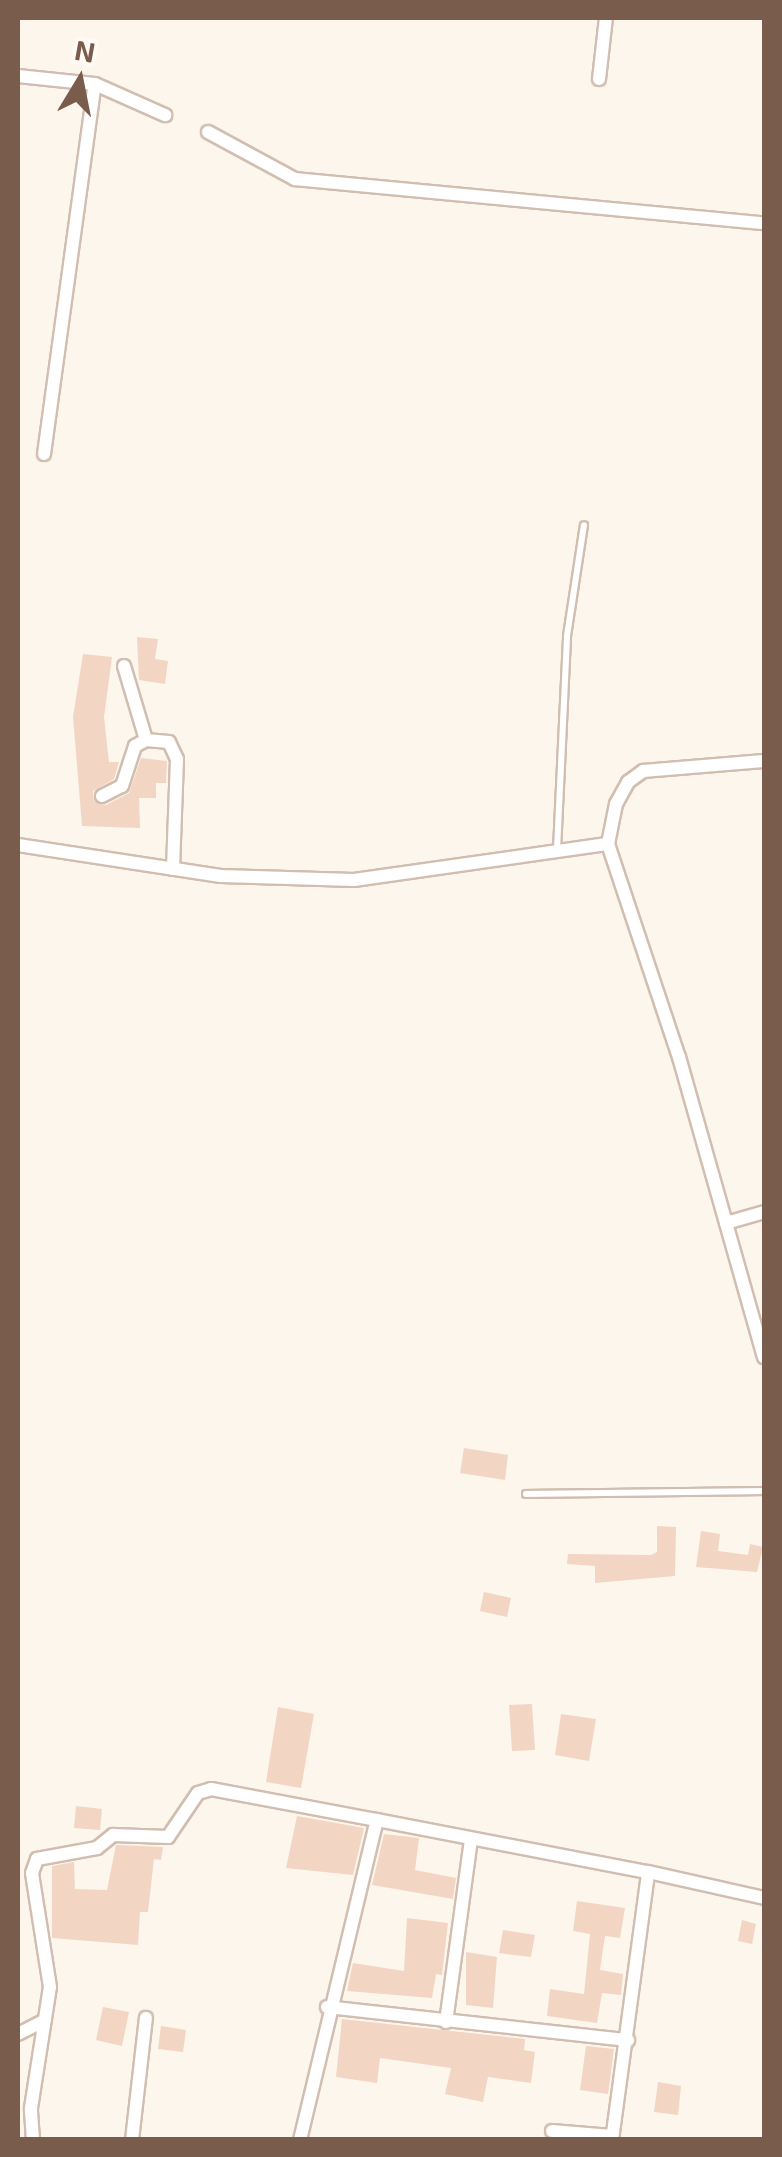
<!DOCTYPE html>
<style>
body{margin:0}
#map{position:relative;width:782px;height:2157px;overflow:hidden;background:#fdf6ec;font-family:"Exo 2",sans-serif}
div>[style]{position:absolute}
.building>*{inset:0;background:#f3d5c3}
.roads{filter:drop-shadow(2px 0 #d1beb0) drop-shadow(-2px 0 #d1beb0) drop-shadow(0 2px #d1beb0) drop-shadow(0 -2px #d1beb0)}
.service>*{height:6px;margin:-3px;padding:0 3px;transform-origin:3px;border-radius:3px;background:#fff}
.minor>*{height:12px;margin:-6px;padding:0 6px;transform-origin:6px;border-radius:6px;background:#fff}
span{translate:-50% -50%;white-space:nowrap;text-align:center;line-height:1.15;-webkit-text-stroke:10px #fffaf3;paint-order:stroke}
.frame{position:absolute;inset:0;border:20px solid #7a5c4d;pointer-events:none}
.north{position:absolute;left:30px;top:30px;width:100px;height:100px;-webkit-text-stroke:8px #fffaf3;paint-order:stroke;rotate:10deg;font-size:28px;font-weight:700;line-height:40px;text-align:center;color:#7a5c4d}
.north::after{content:'';display:block;margin:auto;width:35px;height:45px;background:#7a5c4d;clip-path:polygon(50% 0,100% 100%,50% 72%,0 100%)}
</style>
<div id="map">
<div class="building">
<div style="clip-path:polygon(137px 637px,158px 639px,155px 659px,168px 661px,165px 684px,139px 680px)"></div>
<div style="clip-path:polygon(83px 654px,112px 657px,104px 717px,109px 762px,119px 762px,114px 779px,93px 791px,94px 801px,106px 805px,129px 793px,141px 758px,167px 761px,166px 783px,156px 783px,156px 798px,139px 798px,140px 828px,82px 826px,73px 717px)"></div>
<div style="clip-path:polygon(464px 1448px,508px 1455px,505px 1480px,460px 1473px)"></div>
<div style="clip-path:polygon(657px 1526px,676px 1527px,675px 1576px,595px 1583px,595px 1566px,567px 1564px,568px 1554px,651px 1555px,657px 1552px)"></div>
<div style="clip-path:polygon(701px 1531px,720px 1534px,718px 1551px,748px 1555px,750px 1544px,763px 1547px,757px 1572px,696px 1567px)"></div>
<div style="clip-path:polygon(484px 1592px,511px 1598px,507px 1617px,480px 1611px)"></div>
<div style="clip-path:polygon(532px 1704px,535px 1750px,512px 1751px,509px 1705px)"></div>
<div style="clip-path:polygon(278px 1707px,314px 1714px,301px 1788px,266px 1782px)"></div>
<div style="clip-path:polygon(561px 1714px,596px 1719px,589px 1761px,555px 1755px)"></div>
<div style="clip-path:polygon(76px 1806px,102px 1809px,100px 1830px,74px 1828px)"></div>
<div style="clip-path:polygon(297px 1816px,364px 1828px,353px 1875px,286px 1868px)"></div>
<div style="clip-path:polygon(384px 1834px,419px 1838px,415px 1870px,456px 1878px,453px 1899px,372px 1885px)"></div>
<div style="clip-path:polygon(116px 1845px,163px 1847px,161px 1860px,154px 1859px,148px 1912px,140px 1912px,138px 1945px,52px 1938px,52px 1866px,74px 1862px,75px 1889px,107px 1890px)"></div>
<div style="clip-path:polygon(577px 1901px,625px 1908px,620px 1938px,605px 1936px,600px 1970px,623px 1974px,621px 1995px,602px 1993px,597px 2023px,547px 2016px,550px 1989px,584px 1994px,590px 1934px,573px 1931px)"></div>
<div style="clip-path:polygon(407px 1918px,448px 1923px,442px 1975px,436px 1974px,432px 1998px,347px 1991px,353px 1963px,404px 1971px)"></div>
<div style="clip-path:polygon(742px 1920px,756px 1924px,752px 1944px,738px 1941px)"></div>
<div style="clip-path:polygon(503px 1930px,535px 1935px,531px 1957px,499px 1953px)"></div>
<div style="clip-path:polygon(466px 1952px,497px 1957px,493px 2008px,466px 2005px)"></div>
<div style="clip-path:polygon(103px 2007px,129px 2012px,122px 2046px,96px 2040px)"></div>
<div style="clip-path:polygon(342px 2019px,525px 2039px,524px 2050px,535px 2052px,531px 2083px,488px 2077px,483px 2102px,445px 2094px,451px 2068px,380px 2058px,377px 2083px,336px 2077px)"></div>
<div style="clip-path:polygon(161px 2026px,186px 2030px,183px 2052px,158px 2049px)"></div>
<div style="clip-path:polygon(586px 2046px,614px 2049px,608px 2094px,580px 2090px)"></div>
<div style="clip-path:polygon(658px 2082px,681px 2086px,678px 2115px,654px 2112px)"></div>
</div>
<div class="roads">
<div class="service">
<div style="left:557px;top:850px;width:214px;rotate:-87.3deg"></div>
<div style="left:567px;top:636px;width:112px;rotate:-81.3deg"></div>
<div style="left:526px;top:1494px;width:238px;rotate:-0.7deg"></div>
</div>
<div class="minor">
<div style="left:18px;top:76px;width:77px;rotate:5.9deg"></div>
<div style="left:95px;top:84px;width:77px;rotate:23.9deg"></div>
<div style="left:599px;top:79px;width:61px;rotate:-83.5deg"></div>
<div style="left:208px;top:132px;width:99px;rotate:28.4deg"></div>
<div style="left:295px;top:179px;width:471px;rotate:5.4deg"></div>
<div style="left:44px;top:454px;width:373px;rotate:-82.2deg"></div>
<div style="left:124px;top:666px;width:77px;rotate:73.4deg"></div>
<div style="left:102px;top:796px;width:22px;rotate:-27deg"></div>
<div style="left:122px;top:786px;width:42px;rotate:-72deg"></div>
<div style="left:135px;top:746px;width:13px;rotate:-29deg"></div>
<div style="left:146px;top:740px;width:23px;rotate:5deg"></div>
<div style="left:169px;top:742px;width:19px;rotate:65deg"></div>
<div style="left:177px;top:759px;width:110px;rotate:92.1deg"></div>
<div style="left:608px;top:844px;width:41px;rotate:-78.7deg"></div>
<div style="left:616px;top:804px;width:25px;rotate:-61deg"></div>
<div style="left:628px;top:782px;width:19px;rotate:-36deg"></div>
<div style="left:643px;top:771px;width:121px;rotate:-4.7deg"></div>
<div style="left:18px;top:845px;width:205px;rotate:8.7deg"></div>
<div style="left:221px;top:876px;width:133px;rotate:1.7deg"></div>
<div style="left:354px;top:880px;width:257px;rotate:-8.1deg"></div>
<div style="left:608px;top:844px;width:225px;rotate:71.6deg"></div>
<div style="left:679px;top:1057px;width:312px;rotate:74.2deg"></div>
<div style="left:726px;top:1223px;width:40px;rotate:-16deg"></div>
<div style="left:327px;top:2007px;width:303px;rotate:6.3deg"></div>
<div style="left:446px;top:2022px;width:185px;rotate:-82.2deg"></div>
<div style="left:18px;top:2034px;width:30px;rotate:-27deg"></div>
<div style="left:552px;top:2131px;width:60px;rotate:4.8deg"></div>
<div style="left:33px;top:2140px;width:32px;rotate:-94deg"></div>
<div style="left:31px;top:2108px;width:122px;rotate:-81.1deg"></div>
<div style="left:50px;top:1987px;width:115px;rotate:-99deg"></div>
<div style="left:32px;top:1873px;width:15px;rotate:-70deg"></div>
<div style="left:37px;top:1859px;width:61px;rotate:-10.4deg"></div>
<div style="left:97px;top:1848px;width:21px;rotate:-39deg"></div>
<div style="left:113px;top:1835px;width:55px;rotate:2.1deg"></div>
<div style="left:168px;top:1837px;width:53px;rotate:-55.7deg"></div>
<div style="left:198px;top:1793px;width:14px;rotate:-17deg"></div>
<div style="left:211px;top:1789px;width:169px;rotate:10.6deg"></div>
<div style="left:132px;top:2140px;width:123px;rotate:-83.5deg"></div>
<div style="left:300px;top:2140px;width:329px;rotate:-76.5deg"></div>
<div style="left:377px;top:1820px;width:276px;rotate:10.9deg"></div>
<div style="left:612px;top:2140px;width:270px;rotate:-82.3deg"></div>
<div style="left:648px;top:1872px;width:119px;rotate:12.6deg"></div>
</div>
</div>
<div class="frame"></div>
<div class="north">N</div>
</div>
